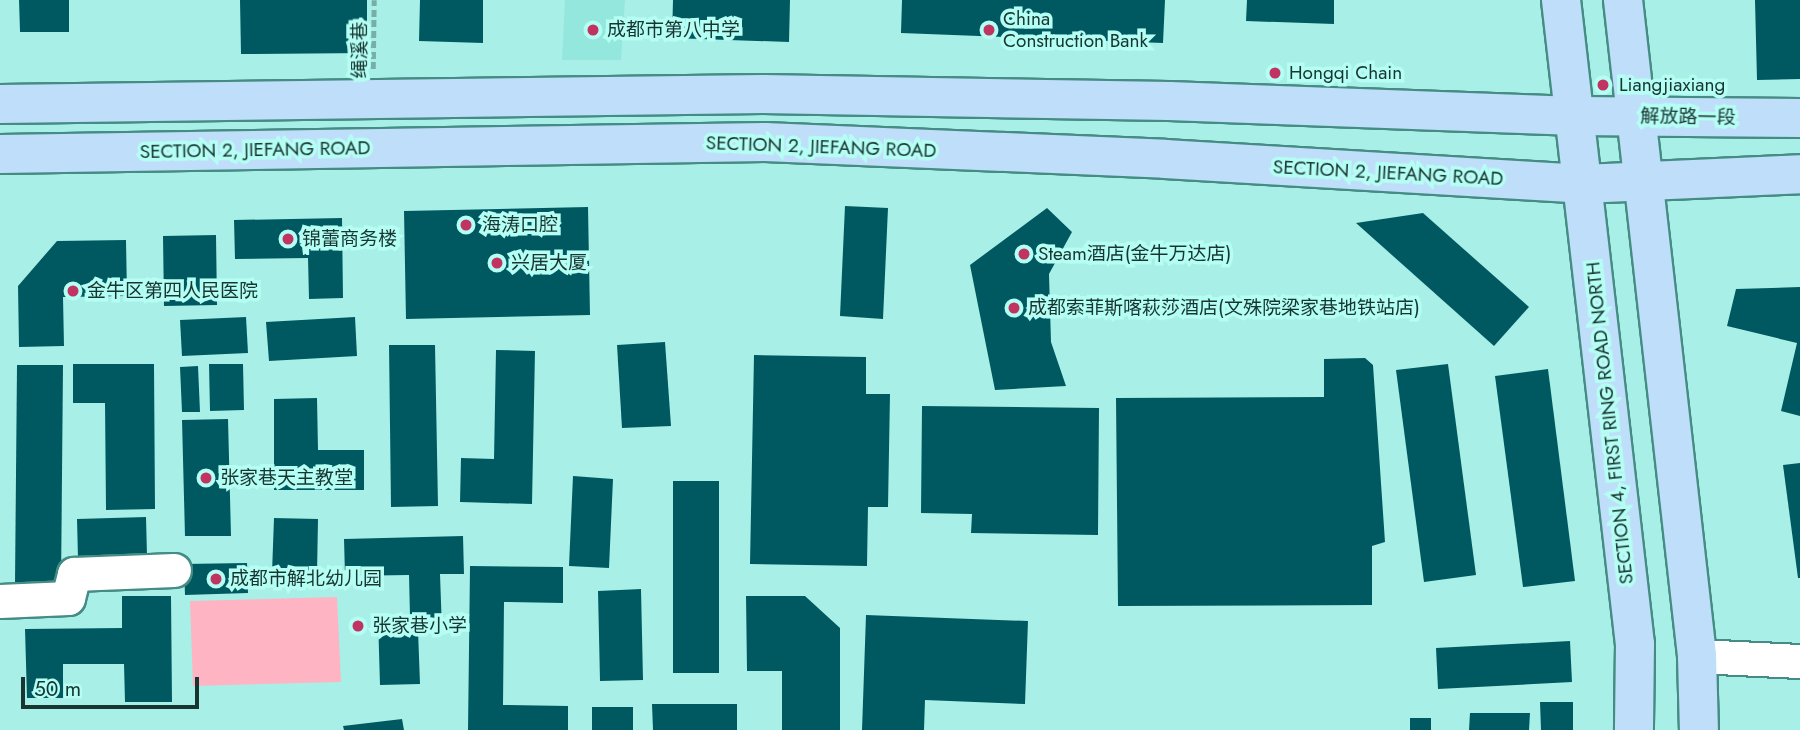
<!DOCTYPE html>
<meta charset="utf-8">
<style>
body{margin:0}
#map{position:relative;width:1800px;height:730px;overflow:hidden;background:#a8f0e7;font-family:Jost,"Noto Sans SC",sans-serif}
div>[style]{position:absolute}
.built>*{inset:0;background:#93e7dc}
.green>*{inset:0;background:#ffb4c3}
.building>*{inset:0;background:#005961}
.path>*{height:4.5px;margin-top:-2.25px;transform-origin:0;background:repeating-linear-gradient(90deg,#76afa8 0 7px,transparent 0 10.5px)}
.roads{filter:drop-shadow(2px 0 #458c84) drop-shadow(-2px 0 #458c84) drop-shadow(0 2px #458c84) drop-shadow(0 -2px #458c84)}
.minor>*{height:33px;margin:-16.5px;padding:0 16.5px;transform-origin:16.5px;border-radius:16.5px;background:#fff}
.major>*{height:38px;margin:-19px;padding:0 19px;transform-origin:19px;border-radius:19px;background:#bfdef9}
.dots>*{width:19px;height:19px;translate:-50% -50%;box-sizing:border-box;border:4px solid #b5fef4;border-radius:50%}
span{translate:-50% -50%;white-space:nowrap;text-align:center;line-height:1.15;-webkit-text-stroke:7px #b5fef4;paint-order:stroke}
.poi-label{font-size:19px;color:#173531}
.left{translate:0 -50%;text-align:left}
.street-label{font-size:19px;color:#173531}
.scale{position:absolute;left:21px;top:677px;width:178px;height:32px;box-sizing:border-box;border:4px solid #173531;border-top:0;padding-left:9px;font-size:21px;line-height:24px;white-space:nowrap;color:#173531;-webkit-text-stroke:5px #b5fef4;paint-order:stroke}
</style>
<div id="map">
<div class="built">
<div style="clip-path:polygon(565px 0,625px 0,621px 60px,562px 60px)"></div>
</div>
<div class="green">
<div style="clip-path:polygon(337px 597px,341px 682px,193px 686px,190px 601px)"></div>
</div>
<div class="building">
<div style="clip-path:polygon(19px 0,69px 0,69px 32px,20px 32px)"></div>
<div style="clip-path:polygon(240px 0,367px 0,367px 53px,241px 54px)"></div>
<div style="clip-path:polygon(420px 0,483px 0,483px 43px,419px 41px)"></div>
<div style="clip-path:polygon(673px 0,790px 0,789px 42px,672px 38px)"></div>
<div style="clip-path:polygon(902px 0,1165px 0,1163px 43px,901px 33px)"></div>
<div style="clip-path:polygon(1247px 0,1334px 0,1334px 24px,1246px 21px)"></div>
<div style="clip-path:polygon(1755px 0,1800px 0,1800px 79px,1757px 80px)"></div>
<div style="clip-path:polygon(845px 206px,888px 208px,883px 319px,840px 316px)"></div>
<div style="clip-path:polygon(588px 207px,590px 315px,406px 319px,404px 211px)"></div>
<div style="clip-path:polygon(1047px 208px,1072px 232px,1049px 274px,1051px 342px,1066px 386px,995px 390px,970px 265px)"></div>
<div style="clip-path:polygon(1423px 213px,1529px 307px,1494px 346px,1356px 223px)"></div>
<div style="clip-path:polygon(342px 218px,343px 298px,309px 299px,308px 258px,235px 259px,234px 220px)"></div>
<div style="clip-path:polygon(216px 235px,217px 305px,164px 306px,163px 236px)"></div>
<div style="clip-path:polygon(126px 240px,127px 296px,63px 297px,64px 346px,19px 347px,18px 286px,57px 241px)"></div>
<div style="clip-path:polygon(1800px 287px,1800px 416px,1781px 411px,1797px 343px,1727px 326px,1736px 289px)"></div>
<div style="clip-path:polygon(246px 317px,248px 353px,182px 356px,180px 320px)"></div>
<div style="clip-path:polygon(355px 317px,357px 356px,269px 361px,266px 322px)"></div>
<div style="clip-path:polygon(665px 342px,671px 426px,622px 428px,617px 345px)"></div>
<div style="clip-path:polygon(389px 345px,435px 345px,438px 506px,391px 507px)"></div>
<div style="clip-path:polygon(496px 350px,535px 351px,532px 504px,460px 502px,461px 458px,494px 459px)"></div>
<div style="clip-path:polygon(754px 355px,866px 357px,866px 394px,890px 394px,888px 507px,868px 507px,867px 566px,750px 564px)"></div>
<div style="clip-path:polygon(1365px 358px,1373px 365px,1385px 542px,1372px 546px,1372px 605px,1118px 606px,1116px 398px,1324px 397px,1324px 359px)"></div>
<div style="clip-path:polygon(73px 364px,154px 364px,155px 509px,106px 510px,105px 403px,73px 403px)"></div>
<div style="clip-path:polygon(209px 364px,243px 364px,244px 410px,210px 411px)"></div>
<div style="clip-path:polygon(1448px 364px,1476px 575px,1424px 582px,1396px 370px)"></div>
<div style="clip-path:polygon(17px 365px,63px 365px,61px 585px,15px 584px)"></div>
<div style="clip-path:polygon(198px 366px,200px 412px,182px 412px,180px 367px)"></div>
<div style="clip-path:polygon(1548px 369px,1575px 581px,1523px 587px,1495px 376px)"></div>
<div style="clip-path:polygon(317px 398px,318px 450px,364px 450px,364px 490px,274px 490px,274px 399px)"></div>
<div style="clip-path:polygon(922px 406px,1099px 408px,1098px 535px,971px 533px,972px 514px,921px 513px)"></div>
<div style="clip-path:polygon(228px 419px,231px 536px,185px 536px,182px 420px)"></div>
<div style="clip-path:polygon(1800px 463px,1800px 578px,1798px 578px,1783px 465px)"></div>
<div style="clip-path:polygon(573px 476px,613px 479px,609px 568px,569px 566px)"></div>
<div style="clip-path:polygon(673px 481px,719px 481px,719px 673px,673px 673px)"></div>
<div style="clip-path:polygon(146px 517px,147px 556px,78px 559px,77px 519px)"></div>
<div style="clip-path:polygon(274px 518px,318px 519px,317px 574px,272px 573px)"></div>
<div style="clip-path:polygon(463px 536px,464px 574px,440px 574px,442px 630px,418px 630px,420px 684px,380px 685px,378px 618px,410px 617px,409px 575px,345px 576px,344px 539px)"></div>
<div style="clip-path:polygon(247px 563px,248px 593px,185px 595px,184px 564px)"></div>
<div style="clip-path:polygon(470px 566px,563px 567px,563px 603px,504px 602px,503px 705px,568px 706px,568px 730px,468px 730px)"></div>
<div style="clip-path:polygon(641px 589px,643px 680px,600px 681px,598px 591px)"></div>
<div style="clip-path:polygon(122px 596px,171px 596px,172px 702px,125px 702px,124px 664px,63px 664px,63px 698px,27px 698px,25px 629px,122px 628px)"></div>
<div style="clip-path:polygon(746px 596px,805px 596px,840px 628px,840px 730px,782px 730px,782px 671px,747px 671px)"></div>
<div style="clip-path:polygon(866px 615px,1028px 621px,1025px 704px,925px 700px,924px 730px,862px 730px)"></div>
<div style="clip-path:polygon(1570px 641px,1572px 682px,1438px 689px,1436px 648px)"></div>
<div style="clip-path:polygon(1540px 702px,1573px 702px,1573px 730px,1541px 730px)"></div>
<div style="clip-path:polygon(652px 704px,737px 704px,737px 730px,653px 730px)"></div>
<div style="clip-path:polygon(592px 707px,633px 707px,633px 730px,592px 730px)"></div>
<div style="clip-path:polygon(1470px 713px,1530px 713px,1529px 730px,1469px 730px)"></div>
<div style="clip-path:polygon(1410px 718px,1431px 718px,1431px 730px,1410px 730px)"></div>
<div style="clip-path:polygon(402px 719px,404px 730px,344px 730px,343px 726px)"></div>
</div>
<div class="path">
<div style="left:373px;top:69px;width:69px;rotate:-89.2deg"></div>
</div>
<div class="roads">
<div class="minor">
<div style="left:0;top:601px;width:68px;rotate:-2.5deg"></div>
<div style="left:68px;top:598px;width:25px;rotate:-76deg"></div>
<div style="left:74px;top:574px;width:100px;rotate:-2.3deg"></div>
<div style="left:1697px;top:656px;width:103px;rotate:2.8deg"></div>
</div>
<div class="major">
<div style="left:1561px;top:0;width:648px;rotate:83.45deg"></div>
<div style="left:1635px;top:644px;width:86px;rotate:90.7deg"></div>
<div style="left:1623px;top:0;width:660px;rotate:83.56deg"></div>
<div style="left:1697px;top:656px;width:74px;rotate:88.5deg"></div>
<div style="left:0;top:104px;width:763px;rotate:-0.75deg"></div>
<div style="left:763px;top:94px;width:406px;rotate:1deg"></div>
<div style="left:1169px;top:101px;width:407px;rotate:2.1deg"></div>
<div style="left:1576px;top:116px;width:224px;rotate:0.5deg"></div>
<div style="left:0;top:154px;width:765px;rotate:-0.9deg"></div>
<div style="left:765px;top:142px;width:400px;rotate:2.4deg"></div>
<div style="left:1165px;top:159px;width:419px;rotate:3.4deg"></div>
<div style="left:1583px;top:184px;width:217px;rotate:-2.6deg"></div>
</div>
</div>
<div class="dots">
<div style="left:593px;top:30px;background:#c13361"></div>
<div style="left:989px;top:30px;background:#c13361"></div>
<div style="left:1275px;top:73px;background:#c13361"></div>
<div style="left:1603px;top:85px;background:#c13361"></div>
<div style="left:466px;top:225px;background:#c13361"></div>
<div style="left:288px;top:239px;background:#c13361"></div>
<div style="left:1024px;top:254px;background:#c13361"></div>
<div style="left:497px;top:263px;background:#c13361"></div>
<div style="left:73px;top:291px;background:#c13361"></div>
<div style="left:1014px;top:308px;background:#c13361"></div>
<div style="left:206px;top:478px;background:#c13361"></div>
<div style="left:216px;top:579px;background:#c13361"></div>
<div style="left:358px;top:626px;background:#c13361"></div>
</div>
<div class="poi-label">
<span class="left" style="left:1003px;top:30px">China<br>Construction Bank</span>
<span class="left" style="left:607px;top:30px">成都市第八中学</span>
<span class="left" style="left:1289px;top:73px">Hongqi Chain</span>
<span class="left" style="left:1619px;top:85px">Liangjiaxiang</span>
<span class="left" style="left:482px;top:225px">海涛口腔</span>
<span class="left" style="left:302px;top:239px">锦蕾商务楼</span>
<span class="left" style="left:1038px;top:254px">Steam酒店(金牛万达店)</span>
<span class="left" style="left:511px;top:263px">兴居大厦</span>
<span class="left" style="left:87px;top:291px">金牛区第四人民医院</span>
<span class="left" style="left:1028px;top:308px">成都索菲斯喀萩莎酒店(文殊院梁家巷地铁站店)</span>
<span class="left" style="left:220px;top:478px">张家巷天主教堂</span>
<span class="left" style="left:230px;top:579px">成都市解北幼儿园</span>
<span class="left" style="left:372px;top:626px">张家巷小学</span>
</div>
<div class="street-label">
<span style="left:360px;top:50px;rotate:-90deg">绳溪巷</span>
<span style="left:1688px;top:117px;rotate:1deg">解放路一段</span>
<span style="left:821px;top:147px;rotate:2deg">SECTION 2, JIEFANG ROAD</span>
<span style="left:255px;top:150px;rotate:-1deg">SECTION 2, JIEFANG ROAD</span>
<span style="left:1388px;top:173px;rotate:3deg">SECTION 2, JIEFANG ROAD</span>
<span style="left:1610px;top:423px;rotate:-96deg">SECTION 4, FIRST RING ROAD NORTH</span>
</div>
<div class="scale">50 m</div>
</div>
